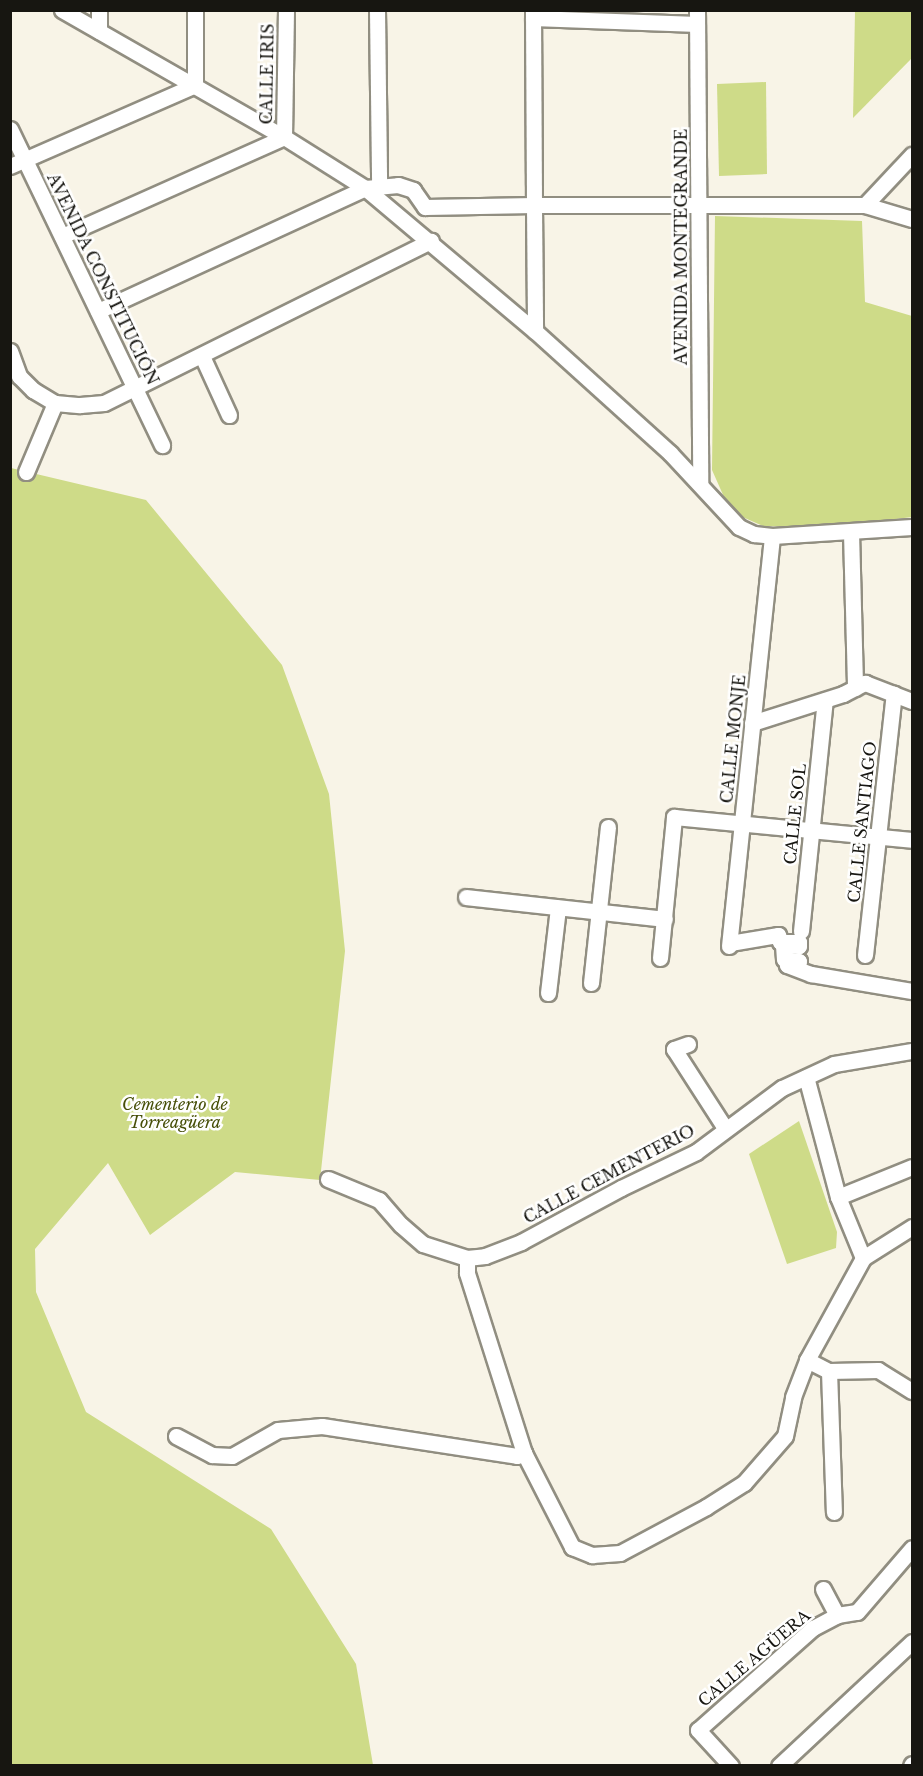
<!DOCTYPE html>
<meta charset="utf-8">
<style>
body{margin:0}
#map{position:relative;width:923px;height:1776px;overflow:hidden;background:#f8f4e7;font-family:"Libre Baskerville",serif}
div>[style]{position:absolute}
.green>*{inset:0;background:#cedb88}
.roads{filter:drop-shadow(2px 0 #918e81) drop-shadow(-2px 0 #918e81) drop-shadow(0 2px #918e81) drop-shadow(0 -2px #918e81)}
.minor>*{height:15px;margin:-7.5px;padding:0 7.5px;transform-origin:7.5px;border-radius:7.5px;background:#fff}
span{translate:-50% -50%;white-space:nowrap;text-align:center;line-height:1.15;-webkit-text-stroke:5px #fff;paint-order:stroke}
.street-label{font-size:16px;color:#171611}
.park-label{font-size:16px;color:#474f08;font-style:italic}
.frame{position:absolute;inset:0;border:12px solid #171611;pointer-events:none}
</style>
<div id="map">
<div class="green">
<div style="clip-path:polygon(855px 11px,912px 11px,912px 58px,853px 118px)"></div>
<div style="clip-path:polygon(766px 82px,767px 174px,719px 176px,717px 84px)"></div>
<div style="clip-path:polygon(715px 216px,862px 221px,865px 302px,912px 316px,912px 517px,824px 528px,763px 526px,738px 515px,724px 497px,712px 470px)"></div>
<div style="clip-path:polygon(11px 468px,146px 500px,282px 665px,329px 794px,345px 951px,320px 1180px,235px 1172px,150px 1235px,108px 1163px,35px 1249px,36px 1292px,86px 1412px,271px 1529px,356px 1664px,373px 1765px,11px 1766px)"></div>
<div style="clip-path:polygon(799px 1121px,837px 1232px,836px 1248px,787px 1264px,749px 1154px)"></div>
</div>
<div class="roads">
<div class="minor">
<div style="left:62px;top:10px;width:256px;rotate:29.8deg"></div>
<div style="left:284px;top:137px;width:96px;rotate:32.2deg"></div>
<div style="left:365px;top:188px;width:222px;rotate:40.1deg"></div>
<div style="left:535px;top:331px;width:182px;rotate:42.1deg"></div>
<div style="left:670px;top:453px;width:101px;rotate:47deg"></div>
<div style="left:739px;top:527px;width:17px;rotate:25deg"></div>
<div style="left:754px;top:534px;width:18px;rotate:6deg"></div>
<div style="left:772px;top:536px;width:140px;rotate:-3.7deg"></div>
<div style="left:377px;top:10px;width:176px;rotate:89.3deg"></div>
<div style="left:533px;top:10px;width:195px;rotate:89.7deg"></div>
<div style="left:534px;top:205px;width:331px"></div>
<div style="left:865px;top:205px;width:49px;rotate:16.6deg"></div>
<div style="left:697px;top:10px;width:473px;rotate:89.6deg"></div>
<div style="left:533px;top:18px;width:164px;rotate:2.1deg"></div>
<div style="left:99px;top:31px;width:21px;rotate:-90deg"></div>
<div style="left:10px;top:129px;width:351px;rotate:64.3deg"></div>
<div style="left:10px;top:166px;width:202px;rotate:-23.6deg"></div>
<div style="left:195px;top:85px;width:75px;rotate:-90deg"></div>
<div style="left:865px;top:205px;width:69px;rotate:-46.8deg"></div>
<div style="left:62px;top:236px;width:243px;rotate:-24deg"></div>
<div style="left:284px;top:137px;width:127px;rotate:-89.1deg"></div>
<div style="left:98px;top:311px;width:294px;rotate:-24.7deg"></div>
<div style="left:365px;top:188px;width:33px;rotate:-5deg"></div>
<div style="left:398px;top:185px;width:16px;rotate:18deg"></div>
<div style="left:413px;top:190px;width:21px;rotate:55deg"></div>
<div style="left:425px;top:207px;width:109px;rotate:-1.1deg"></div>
<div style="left:534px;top:205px;width:126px;rotate:89.5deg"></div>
<div style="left:10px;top:351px;width:27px;rotate:70deg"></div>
<div style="left:19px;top:376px;width:20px;rotate:45deg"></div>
<div style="left:33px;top:390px;width:26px;rotate:31deg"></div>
<div style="left:55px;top:403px;width:25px;rotate:5deg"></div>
<div style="left:80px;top:405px;width:24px;rotate:-5deg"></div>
<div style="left:104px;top:403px;width:365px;rotate:-26.4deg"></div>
<div style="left:202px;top:356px;width:65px;rotate:65.4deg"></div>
<div style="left:26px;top:472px;width:75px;rotate:-67.2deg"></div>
<div style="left:851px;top:532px;width:156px;rotate:88.5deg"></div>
<div style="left:752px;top:723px;width:96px;rotate:-17.7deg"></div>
<div style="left:843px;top:694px;width:25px;rotate:-27deg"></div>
<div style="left:865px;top:683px;width:50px;rotate:21deg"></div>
<div style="left:466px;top:897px;width:200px;rotate:6.3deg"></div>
<div style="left:801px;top:931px;width:232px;rotate:-84.1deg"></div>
<div style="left:730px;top:943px;width:49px;rotate:-9.5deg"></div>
<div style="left:778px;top:935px;width:7px;rotate:74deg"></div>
<div style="left:780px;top:942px;width:19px"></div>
<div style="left:799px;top:942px;width:4px;rotate:90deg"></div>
<div style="left:799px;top:946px;width:16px;rotate:-176deg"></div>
<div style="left:783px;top:945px;width:14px;rotate:86deg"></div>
<div style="left:784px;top:959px;width:15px;rotate:8deg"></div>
<div style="left:799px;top:961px;width:4px;rotate:104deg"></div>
<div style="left:798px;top:965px;width:11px;rotate:180deg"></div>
<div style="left:729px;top:946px;width:412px;rotate:-84deg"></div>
<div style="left:865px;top:955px;width:263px;rotate:-83.7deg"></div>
<div style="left:660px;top:958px;width:142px;rotate:-84.3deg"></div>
<div style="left:674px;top:817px;width:239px;rotate:5.5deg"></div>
<div style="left:787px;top:965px;width:26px;rotate:21deg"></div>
<div style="left:811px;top:974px;width:102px;rotate:9.6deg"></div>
<div style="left:591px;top:983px;width:157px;rotate:-83.8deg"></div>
<div style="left:548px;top:993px;width:86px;rotate:-83.3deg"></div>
<div style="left:688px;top:1044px;width:15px;rotate:160deg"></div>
<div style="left:674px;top:1049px;width:94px;rotate:57.2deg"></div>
<div style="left:328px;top:1179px;width:55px;rotate:22.4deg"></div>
<div style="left:379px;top:1200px;width:33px;rotate:49deg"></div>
<div style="left:401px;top:1225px;width:29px;rotate:41deg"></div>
<div style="left:423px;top:1244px;width:46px;rotate:17.7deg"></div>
<div style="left:467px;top:1258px;width:18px;rotate:-6deg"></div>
<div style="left:485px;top:1256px;width:39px;rotate:-21deg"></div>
<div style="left:521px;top:1242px;width:114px;rotate:-28.4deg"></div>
<div style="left:621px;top:1188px;width:83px;rotate:-25.6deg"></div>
<div style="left:696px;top:1152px;width:107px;rotate:-36.7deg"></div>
<div style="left:782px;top:1088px;width:57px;rotate:-24.8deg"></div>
<div style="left:834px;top:1064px;width:79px;rotate:-9.5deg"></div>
<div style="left:838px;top:1197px;width:80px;rotate:-22.1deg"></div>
<div style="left:863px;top:1258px;width:58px;rotate:-32.3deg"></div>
<div style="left:807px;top:1360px;width:25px;rotate:27deg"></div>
<div style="left:829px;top:1371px;width:49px;rotate:-1.2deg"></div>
<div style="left:878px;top:1370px;width:40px;rotate:32deg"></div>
<div style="left:829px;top:1371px;width:141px;rotate:88deg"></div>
<div style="left:176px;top:1436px;width:41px;rotate:27.8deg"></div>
<div style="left:212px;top:1455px;width:20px;rotate:3deg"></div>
<div style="left:232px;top:1456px;width:53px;rotate:-29.5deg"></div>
<div style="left:278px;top:1430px;width:44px;rotate:-5.2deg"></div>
<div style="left:322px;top:1426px;width:197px;rotate:8.7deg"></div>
<div style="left:517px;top:1456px;width:8px;rotate:-23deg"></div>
<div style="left:524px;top:1453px;width:189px;rotate:-107.6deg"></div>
<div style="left:467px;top:1273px;width:15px;rotate:-90deg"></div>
<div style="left:524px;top:1453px;width:106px;rotate:62.9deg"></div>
<div style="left:572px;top:1547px;width:22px;rotate:22deg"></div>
<div style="left:592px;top:1555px;width:28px;rotate:-4deg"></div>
<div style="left:620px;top:1553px;width:98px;rotate:-28.1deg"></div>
<div style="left:706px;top:1507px;width:45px;rotate:-32.3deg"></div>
<div style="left:744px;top:1483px;width:62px;rotate:-48.9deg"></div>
<div style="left:785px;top:1436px;width:40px;rotate:-78deg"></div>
<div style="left:793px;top:1397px;width:40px;rotate:-69deg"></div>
<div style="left:807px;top:1360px;width:116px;rotate:-61.2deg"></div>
<div style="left:863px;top:1258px;width:66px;rotate:-112.3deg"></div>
<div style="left:838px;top:1197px;width:124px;rotate:-104.9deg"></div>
<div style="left:823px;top:1589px;width:30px;rotate:62deg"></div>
<div style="left:731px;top:1766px;width:49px;rotate:-132.5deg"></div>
<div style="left:698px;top:1730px;width:154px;rotate:-41.6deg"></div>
<div style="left:813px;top:1628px;width:27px;rotate:-28deg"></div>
<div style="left:837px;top:1615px;width:20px;rotate:-9deg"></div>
<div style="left:857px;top:1612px;width:84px;rotate:-49.3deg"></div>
<div style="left:779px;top:1766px;width:182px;rotate:-43deg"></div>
<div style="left:911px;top:1766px;width:2px;rotate:-63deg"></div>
</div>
</div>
<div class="street-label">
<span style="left:267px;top:74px;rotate:-89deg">CALLE IRIS</span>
<span style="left:681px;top:247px;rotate:-90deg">AVENIDA MONTEGRANDE</span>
<span style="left:103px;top:279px;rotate:64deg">AVENIDA CONSTITUCIÓN</span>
<span style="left:733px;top:739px;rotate:-84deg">CALLE MONJE</span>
<span style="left:795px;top:814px;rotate:-84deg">CALLE SOL</span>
<span style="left:862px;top:822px;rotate:-84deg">CALLE SANTIAGO</span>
<span style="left:609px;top:1174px;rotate:-28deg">CALLE CEMENTERIO</span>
<span style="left:754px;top:1658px;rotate:-40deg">CALLE AGÜERA</span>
</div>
<div class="park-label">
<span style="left:175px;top:1113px">Cementerio de<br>Torreagüera</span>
</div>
<div class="frame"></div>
</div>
